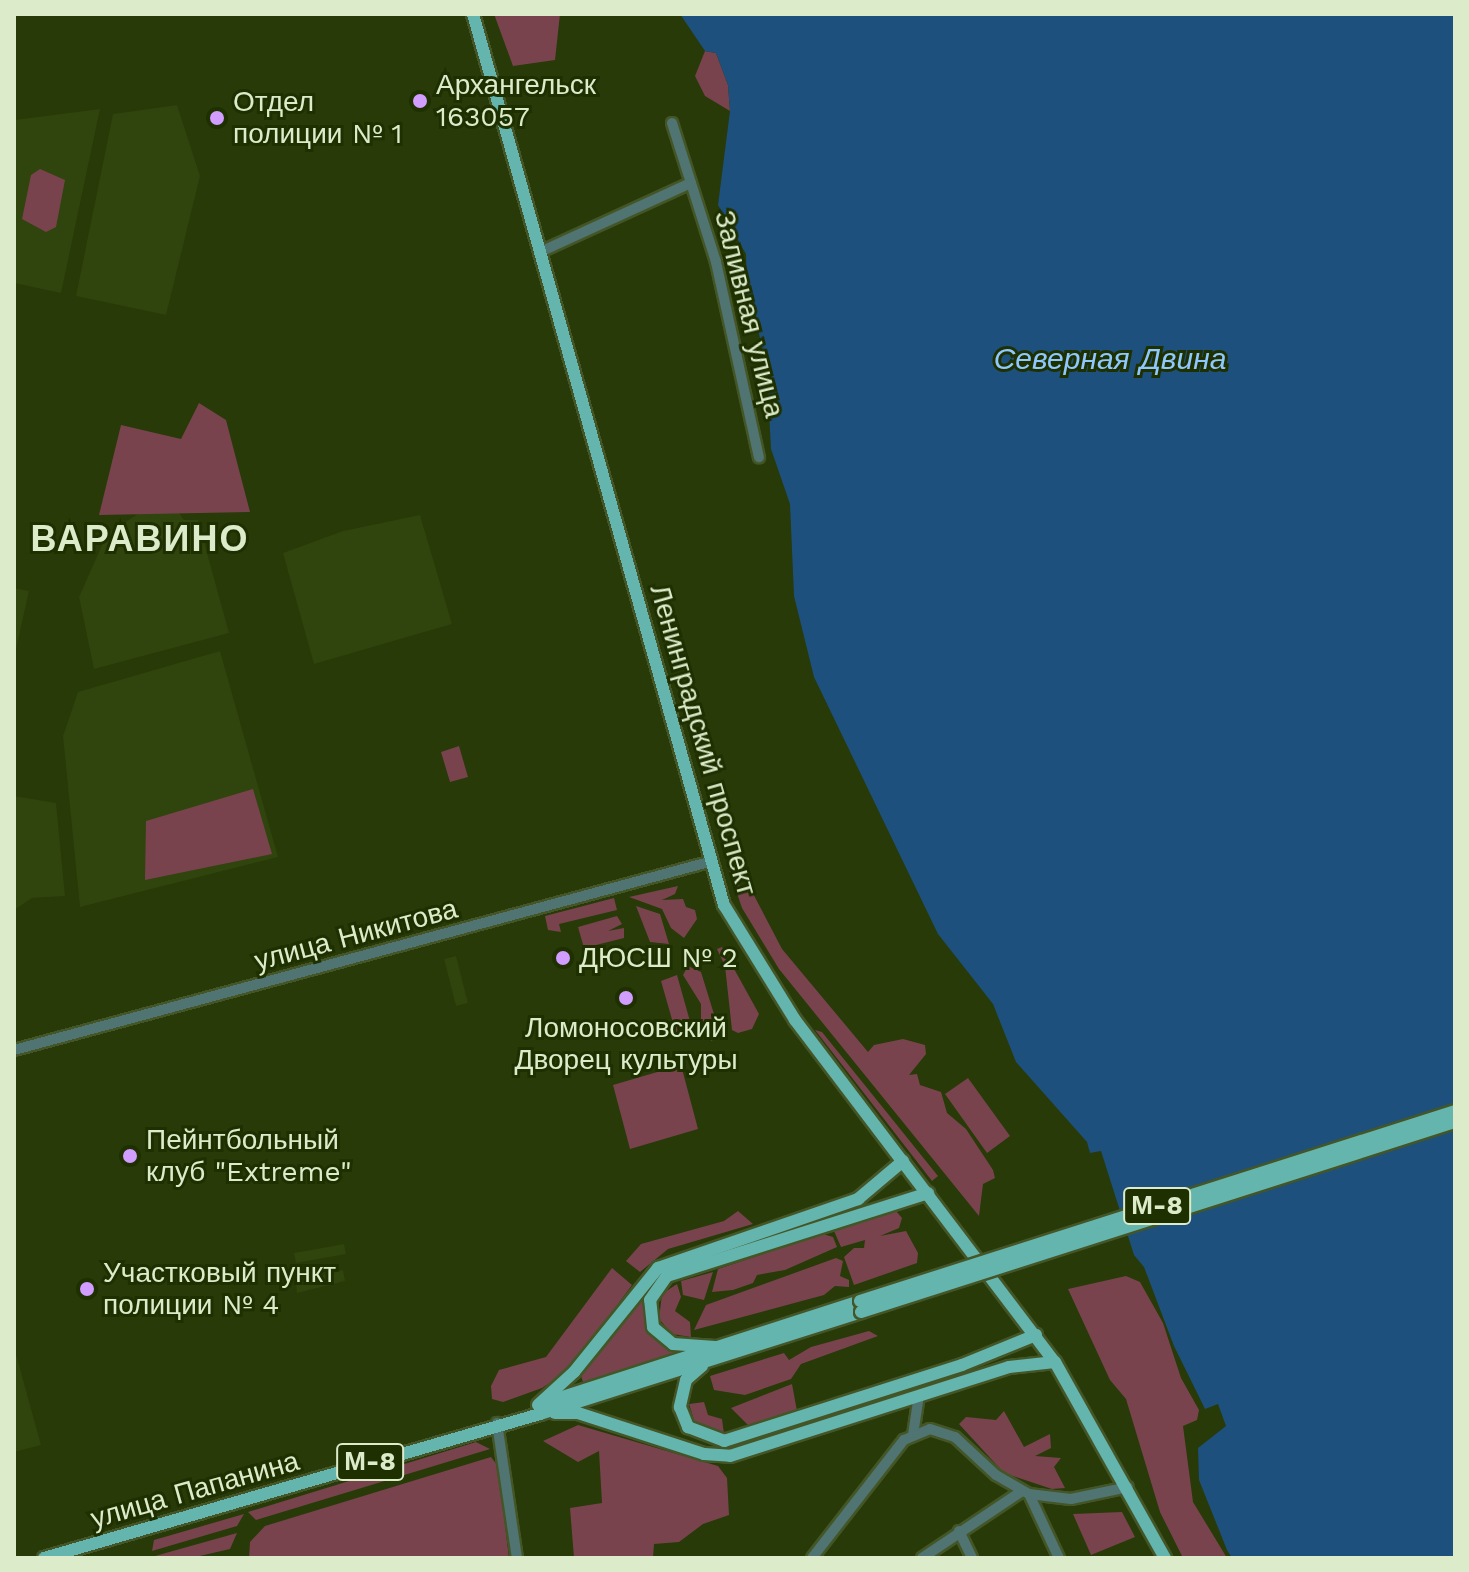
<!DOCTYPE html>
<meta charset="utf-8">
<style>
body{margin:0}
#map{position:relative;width:1469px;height:1572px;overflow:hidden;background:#273a08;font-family:"Work Sans",sans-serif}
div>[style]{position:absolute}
.built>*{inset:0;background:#30440d}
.green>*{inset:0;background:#78434d}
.water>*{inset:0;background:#1d507c}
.roads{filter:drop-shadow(2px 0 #445627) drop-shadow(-2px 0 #445627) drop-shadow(0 2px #445627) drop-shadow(0 -2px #445627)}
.minor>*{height:10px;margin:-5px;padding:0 5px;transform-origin:5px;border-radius:5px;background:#4f7471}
.major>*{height:12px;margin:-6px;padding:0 6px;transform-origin:6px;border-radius:6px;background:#64b5ae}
.bridges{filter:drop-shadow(2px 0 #445627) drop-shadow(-2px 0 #445627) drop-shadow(0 2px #445627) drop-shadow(0 -2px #445627)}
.major-bridge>*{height:12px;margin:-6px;padding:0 6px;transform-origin:6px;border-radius:6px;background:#64b5ae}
.dots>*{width:22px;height:22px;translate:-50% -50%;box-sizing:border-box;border:4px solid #1e2f00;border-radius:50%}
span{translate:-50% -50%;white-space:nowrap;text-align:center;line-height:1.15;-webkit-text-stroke:6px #1e2f00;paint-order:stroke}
.shield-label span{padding:2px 6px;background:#1e2f00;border:2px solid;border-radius:6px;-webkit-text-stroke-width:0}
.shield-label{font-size:26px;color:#dceccb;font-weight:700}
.poi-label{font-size:28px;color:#dceccb}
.left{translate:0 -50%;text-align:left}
.street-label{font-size:28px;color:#dceccb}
.water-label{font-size:30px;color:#8fc8fe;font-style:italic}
.district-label{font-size:36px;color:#dceccb;font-weight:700;letter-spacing:2px}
.frame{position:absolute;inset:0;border:16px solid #dceccb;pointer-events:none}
</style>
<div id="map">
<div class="built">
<div style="clip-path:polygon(177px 105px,200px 176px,166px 315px,76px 296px,113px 114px)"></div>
<div style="clip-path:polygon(100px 109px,61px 293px,14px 283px,14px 120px)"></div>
<div style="clip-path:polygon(167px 495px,184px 520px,198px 520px,229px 633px,94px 669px,79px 597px,107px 534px)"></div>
<div style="clip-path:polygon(420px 515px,452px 624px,314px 664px,283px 553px,343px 531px)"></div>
<div style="clip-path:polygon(14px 588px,29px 591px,14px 658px)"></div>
<div style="clip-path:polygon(220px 651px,278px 857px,80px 907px,63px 736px,78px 692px)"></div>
<div style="clip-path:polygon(14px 796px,56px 803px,65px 896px,32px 898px,14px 910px)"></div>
<div style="clip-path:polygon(456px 956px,468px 1003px,456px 1006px,444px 959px)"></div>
<div style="clip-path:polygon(344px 1244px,346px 1254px,296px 1263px,294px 1253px)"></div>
<div style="clip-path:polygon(343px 1270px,345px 1281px,297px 1293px,296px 1283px)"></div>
<div style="clip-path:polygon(14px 1347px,41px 1445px,14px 1452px)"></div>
</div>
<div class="green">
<div style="clip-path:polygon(494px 14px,560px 14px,555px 60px,513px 66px)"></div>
<div style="clip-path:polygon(705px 51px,716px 53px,728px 85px,730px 111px,705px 96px,695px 76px)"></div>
<div style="clip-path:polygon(40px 169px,65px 180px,56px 227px,46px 232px,22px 219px,31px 175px)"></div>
<div style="clip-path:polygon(199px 403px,226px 420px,250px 512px,99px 515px,121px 425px,181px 439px)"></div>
<div style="clip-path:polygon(459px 746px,468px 777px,450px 782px,441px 752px)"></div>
<div style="clip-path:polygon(253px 789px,272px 854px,145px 880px,146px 821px)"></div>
<div style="clip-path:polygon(733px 865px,740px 887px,748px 884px,782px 949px,868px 1052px,874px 1045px,903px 1039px,925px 1045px,926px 1054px,909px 1075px,917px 1074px,920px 1085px,941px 1092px,947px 1113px,966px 1129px,993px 1170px,995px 1178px,983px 1184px,979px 1216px,779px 969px,742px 908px,728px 867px)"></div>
<div style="clip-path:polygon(678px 886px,675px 894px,662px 900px,683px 899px,686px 907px,695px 910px,697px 919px,684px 938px,671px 928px,662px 909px,629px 897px)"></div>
<div style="clip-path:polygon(614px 898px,617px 910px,559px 924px,561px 932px,548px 930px,545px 916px)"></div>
<div style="clip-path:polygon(636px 906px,660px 914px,669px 944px,650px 942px)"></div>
<div style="clip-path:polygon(617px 916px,622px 924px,608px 931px,624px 928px,624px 938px,584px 948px,578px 927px)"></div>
<div style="clip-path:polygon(722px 947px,759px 1014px,752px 1029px,738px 1033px,732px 1030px,725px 966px,717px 949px)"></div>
<div style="clip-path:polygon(688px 966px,701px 972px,718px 1027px,712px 1041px,701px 1033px,701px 1004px,683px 975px)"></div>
<div style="clip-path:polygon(677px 975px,693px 1032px,677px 1037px,661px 981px)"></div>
<div style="clip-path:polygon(815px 1030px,822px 1032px,938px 1176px,932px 1181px)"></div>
<div style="clip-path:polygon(681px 1065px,698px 1129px,630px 1149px,613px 1085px)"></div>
<div style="clip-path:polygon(968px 1078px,1010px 1136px,987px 1153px,945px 1094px)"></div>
<div style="clip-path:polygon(738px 1211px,753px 1224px,668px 1249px,640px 1272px,626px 1261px,641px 1244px,724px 1221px)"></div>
<div style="clip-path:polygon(896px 1211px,902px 1218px,899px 1228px,880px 1236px,906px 1231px,918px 1253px,917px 1263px,854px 1285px,844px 1257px,854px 1248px,864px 1248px,865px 1240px,841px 1247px,834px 1231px)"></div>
<div style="clip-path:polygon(823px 1234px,833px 1237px,837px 1247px,785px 1270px,757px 1275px,753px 1283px,733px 1290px,712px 1292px,718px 1269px)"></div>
<div style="clip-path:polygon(836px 1258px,843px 1261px,840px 1276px,849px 1280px,849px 1287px,835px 1286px,824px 1295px,694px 1330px,706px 1305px)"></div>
<div style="clip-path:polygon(612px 1268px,632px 1285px,570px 1369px,542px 1388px,503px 1402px,492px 1399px,491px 1386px,499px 1370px,546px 1357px)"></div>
<div style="clip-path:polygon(713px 1272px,704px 1300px,683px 1295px,681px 1281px)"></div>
<div style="clip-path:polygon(1126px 1276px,1140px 1282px,1163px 1323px,1181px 1378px,1199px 1410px,1197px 1420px,1183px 1426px,1193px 1502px,1227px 1558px,1183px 1558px,1160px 1512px,1126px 1399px,1110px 1380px,1068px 1289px)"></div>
<div style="clip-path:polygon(650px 1282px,644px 1319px,656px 1340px,675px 1353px,583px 1382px,581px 1376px)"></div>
<div style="clip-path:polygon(677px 1284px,681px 1297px,675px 1311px,690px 1322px,691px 1337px,672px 1334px,659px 1319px,662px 1294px)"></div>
<div style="clip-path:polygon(869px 1331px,878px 1336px,801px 1364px,791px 1379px,745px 1395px,714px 1390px,710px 1376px,784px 1353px,789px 1360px,811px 1347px)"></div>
<div style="clip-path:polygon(792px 1384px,797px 1411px,749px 1426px,731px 1408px)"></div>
<div style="clip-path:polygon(704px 1402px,708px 1415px,722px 1419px,724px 1434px,713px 1435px,695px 1423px,689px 1404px)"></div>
<div style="clip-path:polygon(1004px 1411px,1024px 1447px,1050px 1434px,1051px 1448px,1035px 1456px,1061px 1458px,1054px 1467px,1065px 1488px,1052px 1489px,1004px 1473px,959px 1424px,966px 1417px,996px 1420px)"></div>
<div style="clip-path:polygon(578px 1425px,718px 1466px,727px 1478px,729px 1515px,703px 1524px,679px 1542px,654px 1544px,653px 1558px,574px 1558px,570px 1508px,602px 1503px,599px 1451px,578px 1462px,543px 1441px)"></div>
<div style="clip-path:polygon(476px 1442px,490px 1449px,256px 1520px,248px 1512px)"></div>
<div style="clip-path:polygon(491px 1457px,498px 1466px,509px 1558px,249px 1558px,250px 1542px,265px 1526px)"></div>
<div style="clip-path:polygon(1122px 1512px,1135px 1537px,1091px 1555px,1073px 1514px)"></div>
<div style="clip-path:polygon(244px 1514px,237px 1526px,152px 1551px,154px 1540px)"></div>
<div style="clip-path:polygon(237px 1533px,230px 1549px,191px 1558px,155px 1556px)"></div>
</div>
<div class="water">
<div style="clip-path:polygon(680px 14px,1455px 14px,1455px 1558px,1232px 1558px,1227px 1550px,1199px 1480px,1198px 1448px,1226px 1426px,1218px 1404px,1205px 1409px,1174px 1346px,1144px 1267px,1134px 1255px,1101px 1151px,1090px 1153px,1087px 1142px,1016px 1062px,993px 1004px,938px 934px,814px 677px,794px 596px,790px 504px,771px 449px,767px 375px,755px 313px,747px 300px,746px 254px,718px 205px,730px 111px,728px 85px,716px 53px,705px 51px)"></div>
</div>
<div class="roads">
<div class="minor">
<div style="left:672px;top:123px;width:146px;rotate:72.4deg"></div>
<div style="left:716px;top:262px;width:200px;rotate:77.6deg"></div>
<div style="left:540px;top:252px;width:166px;rotate:-24.6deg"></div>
<div style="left:14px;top:1050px;width:720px;rotate:-15.14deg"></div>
<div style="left:497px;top:1423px;width:136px;rotate:81.6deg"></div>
<div style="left:913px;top:1435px;width:40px;rotate:-81.5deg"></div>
<div style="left:1029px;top:1494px;width:71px;rotate:64.9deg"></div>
<div style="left:959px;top:1531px;width:30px;rotate:64deg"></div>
<div style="left:812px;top:1558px;width:150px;rotate:-52.1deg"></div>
<div style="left:904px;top:1440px;width:28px;rotate:-23deg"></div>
<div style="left:930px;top:1429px;width:26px;rotate:18deg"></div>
<div style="left:955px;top:1437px;width:56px;rotate:42.8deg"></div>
<div style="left:996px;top:1475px;width:38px;rotate:30deg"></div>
<div style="left:1029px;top:1494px;width:42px;rotate:6.8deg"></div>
<div style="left:1071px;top:1499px;width:58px;rotate:-11.9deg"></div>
<div style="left:922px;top:1558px;width:120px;rotate:-33.8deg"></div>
</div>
<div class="major">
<div style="left:473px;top:14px;width:926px;rotate:74.27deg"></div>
<div style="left:724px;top:905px;width:135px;rotate:58.3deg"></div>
<div style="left:795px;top:1020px;width:430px;rotate:52.8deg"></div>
<div style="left:1055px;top:1362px;width:225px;rotate:60.7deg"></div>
<div style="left:715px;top:1347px;width:42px;rotate:-175.9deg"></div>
<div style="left:673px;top:1344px;width:26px;rotate:-140deg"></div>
<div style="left:653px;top:1327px;width:27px;rotate:-96deg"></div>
<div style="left:650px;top:1300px;width:29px;rotate:-55deg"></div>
<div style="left:667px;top:1276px;width:274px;rotate:-17.6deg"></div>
<div style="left:702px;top:1366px;width:21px;rotate:139deg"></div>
<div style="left:686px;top:1380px;width:28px;rotate:103deg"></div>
<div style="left:680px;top:1407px;width:22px;rotate:68deg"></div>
<div style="left:688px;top:1427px;width:39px;rotate:21deg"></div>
<div style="left:724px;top:1441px;width:250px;rotate:-17.7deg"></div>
<div style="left:962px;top:1365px;width:80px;rotate:-22.1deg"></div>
<div style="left:547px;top:1402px;width:329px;rotate:-17.9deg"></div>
<div style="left:538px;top:1405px;width:49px;rotate:-42.5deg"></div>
<div style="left:574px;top:1372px;width:134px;rotate:-51.1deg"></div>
<div style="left:658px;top:1268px;width:212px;rotate:-19deg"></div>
<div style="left:858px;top:1199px;width:59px;rotate:-40.2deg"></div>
<div style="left:555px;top:1413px;width:23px"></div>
<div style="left:578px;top:1413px;width:133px;rotate:18deg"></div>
<div style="left:704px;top:1454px;width:26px;rotate:4deg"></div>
<div style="left:730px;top:1456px;width:293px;rotate:-17.7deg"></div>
<div style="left:1009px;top:1367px;width:46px;rotate:-6.2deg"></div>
<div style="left:44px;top:1558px;width:516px;rotate:-16.19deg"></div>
<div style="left:540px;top:1414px;width:337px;rotate:-17.6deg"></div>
</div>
</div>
<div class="bridges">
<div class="major-bridge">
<div style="left:860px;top:1301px;width:625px;rotate:-17.71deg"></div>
<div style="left:861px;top:1312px;width:624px;rotate:-17.74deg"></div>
</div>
</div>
<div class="dots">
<div style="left:420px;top:101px;background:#d19dfe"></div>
<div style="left:217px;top:118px;background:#d19dfe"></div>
<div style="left:563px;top:958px;background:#d19dfe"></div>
<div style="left:626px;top:998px;background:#d19dfe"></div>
<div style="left:130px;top:1156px;background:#d19dfe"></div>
<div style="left:87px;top:1289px;background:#d19dfe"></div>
</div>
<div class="shield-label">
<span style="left:1157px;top:1206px">М-8</span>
<span style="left:370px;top:1462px">М-8</span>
</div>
<div class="poi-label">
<span class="left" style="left:436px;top:101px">Архангельск<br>163057</span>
<span class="left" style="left:233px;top:118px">Отдел<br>полиции № 1</span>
<span class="left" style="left:579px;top:958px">ДЮСШ № 2</span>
<span style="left:626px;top:1044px">Ломоносовский<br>Дворец культуры</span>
<span class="left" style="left:146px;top:1156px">Пейнтбольный<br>клуб "Extreme"</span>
<span class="left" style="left:103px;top:1289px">Участковый пункт<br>полиции № 4</span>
</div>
<div class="street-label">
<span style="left:749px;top:314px;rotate:76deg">Заливная улица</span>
<span style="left:703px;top:740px;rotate:74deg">Ленинградский проспект</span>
<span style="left:356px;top:935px;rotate:-15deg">улица Никитова</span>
<span style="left:195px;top:1490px;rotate:-16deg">улица Папанина</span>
</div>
<div class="water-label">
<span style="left:1110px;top:359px">Северная Двина</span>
</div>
<div class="district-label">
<span style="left:140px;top:540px">ВАРАВИНО</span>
</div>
<div class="frame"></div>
</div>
